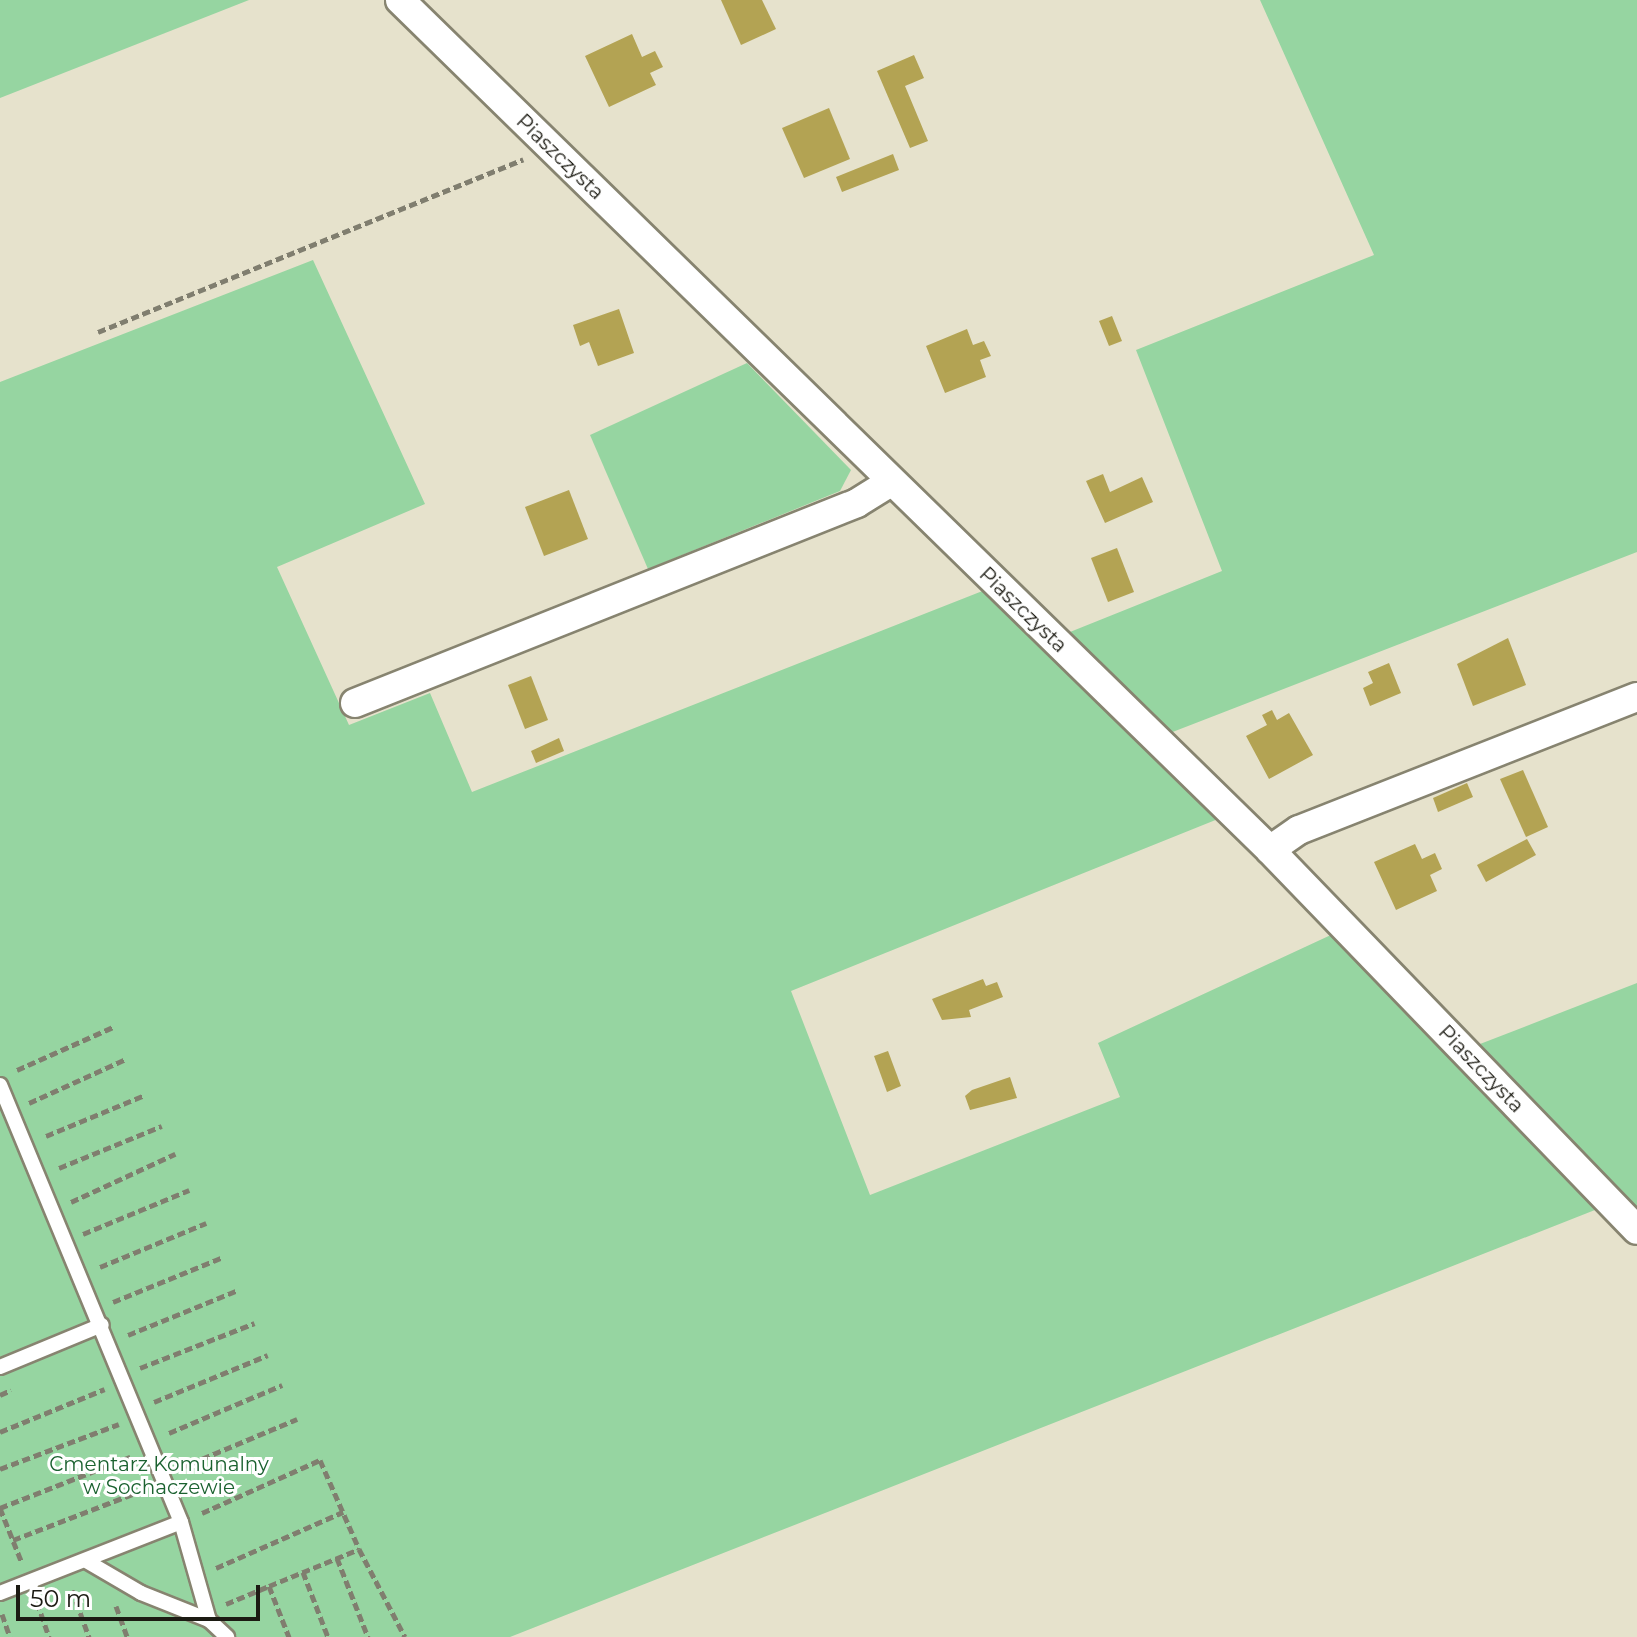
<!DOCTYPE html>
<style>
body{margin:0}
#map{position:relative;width:1637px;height:1637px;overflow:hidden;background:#e6e2cc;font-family:Montserrat,sans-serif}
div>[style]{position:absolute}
.green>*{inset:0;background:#96d5a1}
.building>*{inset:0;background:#b3a353}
.path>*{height:5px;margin-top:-2.5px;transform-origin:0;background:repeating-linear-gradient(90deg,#807e6f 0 8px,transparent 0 12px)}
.roads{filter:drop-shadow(2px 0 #878470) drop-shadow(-2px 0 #878470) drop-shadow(0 2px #878470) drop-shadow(0 -2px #878470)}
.service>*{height:14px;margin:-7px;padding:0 7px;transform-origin:7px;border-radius:7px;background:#fff}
.minor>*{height:28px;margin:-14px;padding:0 14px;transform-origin:14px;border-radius:14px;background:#fff}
span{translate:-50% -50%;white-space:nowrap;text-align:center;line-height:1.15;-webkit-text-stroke:6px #fff;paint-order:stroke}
.street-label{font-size:20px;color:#1c1b13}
.park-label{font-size:20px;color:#1b6230}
.scale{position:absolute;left:16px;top:1585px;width:244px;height:36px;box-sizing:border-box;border:4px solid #1c1b13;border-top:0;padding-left:10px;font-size:24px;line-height:28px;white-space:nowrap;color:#1c1b13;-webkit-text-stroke:6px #fff;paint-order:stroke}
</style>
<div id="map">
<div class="green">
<div style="clip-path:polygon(0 0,249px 0,0 98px)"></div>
<div style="clip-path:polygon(1260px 0,1637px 0,1637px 552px,1170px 733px,1065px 634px,1222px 571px,1136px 350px,1374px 255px)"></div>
<div style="clip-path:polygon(313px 260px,425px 504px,277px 567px,349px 725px,430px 693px,472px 792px,985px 590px,1218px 819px,791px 991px,870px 1195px,1120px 1097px,1098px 1043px,1333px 934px,1600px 1208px,510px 1637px,0 1637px,0 382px)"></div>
<div style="clip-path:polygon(747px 363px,851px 470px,840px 491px,648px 569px,590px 435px)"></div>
<div style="clip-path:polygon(1637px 983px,1637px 1208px,1480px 1044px)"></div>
</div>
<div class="building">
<div style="clip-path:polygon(721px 0,762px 0,776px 29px,741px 45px)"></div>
<div style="clip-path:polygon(632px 34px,642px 57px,655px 51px,663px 67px,650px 73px,656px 85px,609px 107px,585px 56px)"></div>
<div style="clip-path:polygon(914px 55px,924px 78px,905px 86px,928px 141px,910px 148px,877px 71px)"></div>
<div style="clip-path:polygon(829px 108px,850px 159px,804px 178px,782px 128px)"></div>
<div style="clip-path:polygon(893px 154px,899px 170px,842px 192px,836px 177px)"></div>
<div style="clip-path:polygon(619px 309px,634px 353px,598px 366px,589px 342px,580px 346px,573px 325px)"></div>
<div style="clip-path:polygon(1112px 316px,1122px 341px,1109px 346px,1099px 321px)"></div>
<div style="clip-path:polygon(967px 329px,973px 345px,984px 341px,991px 356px,980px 360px,986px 377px,945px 393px,926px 346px)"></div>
<div style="clip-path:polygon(1103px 474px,1110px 492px,1142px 477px,1153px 502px,1105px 523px,1086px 481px)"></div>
<div style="clip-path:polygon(569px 490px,588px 539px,544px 556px,525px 507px)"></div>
<div style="clip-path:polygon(1117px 548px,1134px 592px,1108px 602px,1091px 558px)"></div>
<div style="clip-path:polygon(1508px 638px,1526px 685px,1473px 706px,1457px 664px)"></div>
<div style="clip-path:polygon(1389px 663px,1401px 693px,1370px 706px,1363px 688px,1373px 683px,1368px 672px)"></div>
<div style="clip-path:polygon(531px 676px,548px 720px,525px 729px,508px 685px)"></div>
<div style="clip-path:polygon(1272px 710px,1277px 720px,1289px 713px,1313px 755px,1269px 779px,1246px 736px,1267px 725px,1262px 715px)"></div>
<div style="clip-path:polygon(559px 738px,564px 751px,536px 763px,531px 751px)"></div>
<div style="clip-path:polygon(1523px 770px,1548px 827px,1526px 837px,1500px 779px)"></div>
<div style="clip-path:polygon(1467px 783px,1473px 797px,1438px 812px,1433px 798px)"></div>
<div style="clip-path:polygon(1527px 839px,1536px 855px,1486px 882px,1477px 865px)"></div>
<div style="clip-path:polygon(1415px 844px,1422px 859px,1435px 853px,1442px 869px,1430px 875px,1437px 891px,1396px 910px,1374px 862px)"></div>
<div style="clip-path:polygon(983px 979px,986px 986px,997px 982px,1003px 997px,969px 1010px,971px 1017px,942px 1020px,932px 999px)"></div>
<div style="clip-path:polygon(888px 1051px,901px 1086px,887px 1092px,874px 1056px)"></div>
<div style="clip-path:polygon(1010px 1077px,1017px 1098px,970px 1110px,965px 1096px,972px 1090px)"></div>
</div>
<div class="path">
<div style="left:98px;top:332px;width:459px;rotate:-22.1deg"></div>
<div style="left:17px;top:1070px;width:105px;rotate:-24.1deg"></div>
<div style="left:29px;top:1103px;width:107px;rotate:-24.4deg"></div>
<div style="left:46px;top:1136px;width:107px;rotate:-22.5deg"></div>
<div style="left:59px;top:1168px;width:111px;rotate:-22.2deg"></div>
<div style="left:71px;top:1202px;width:115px;rotate:-24.8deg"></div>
<div style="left:83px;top:1234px;width:115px;rotate:-22.5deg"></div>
<div style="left:100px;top:1267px;width:115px;rotate:-22.5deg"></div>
<div style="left:113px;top:1302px;width:119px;rotate:-22.2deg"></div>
<div style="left:128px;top:1335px;width:119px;rotate:-22.2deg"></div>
<div style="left:140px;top:1368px;width:123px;rotate:-21.4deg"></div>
<div style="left:0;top:1395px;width:12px;rotate:-24deg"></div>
<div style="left:154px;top:1402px;width:123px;rotate:-22.4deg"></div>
<div style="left:0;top:1432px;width:113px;rotate:-22.3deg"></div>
<div style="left:169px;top:1433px;width:123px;rotate:-23deg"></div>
<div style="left:180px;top:1468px;width:127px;rotate:-22.7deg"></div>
<div style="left:0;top:1469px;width:127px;rotate:-20.7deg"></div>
<div style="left:0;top:1508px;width:140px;rotate:-21.4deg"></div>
<div style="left:0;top:1508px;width:59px;rotate:68.2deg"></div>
<div style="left:202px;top:1513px;width:129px;rotate:-24.2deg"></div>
<div style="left:320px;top:1460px;width:97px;rotate:66.3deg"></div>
<div style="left:13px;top:1540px;width:139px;rotate:-21deg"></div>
<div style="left:337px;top:1558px;width:85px;rotate:68.6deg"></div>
<div style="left:216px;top:1568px;width:139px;rotate:-23.8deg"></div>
<div style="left:303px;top:1572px;width:70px;rotate:69deg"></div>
<div style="left:269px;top:1586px;width:97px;rotate:-22.3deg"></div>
<div style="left:359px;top:1549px;width:99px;rotate:62.4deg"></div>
<div style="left:72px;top:1590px;width:50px;rotate:70.1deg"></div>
<div style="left:37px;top:1602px;width:37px;rotate:71deg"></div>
<div style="left:226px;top:1604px;width:47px;rotate:-22.7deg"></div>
<div style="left:269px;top:1586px;width:55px;rotate:68.6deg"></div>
<div style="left:116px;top:1606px;width:33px;rotate:70deg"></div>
<div style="left:2px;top:1614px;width:24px;rotate:71deg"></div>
</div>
<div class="roads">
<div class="service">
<div style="left:0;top:1085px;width:473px;rotate:67.5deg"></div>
<div style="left:181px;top:1522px;width:102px;rotate:74.1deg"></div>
<div style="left:209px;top:1620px;width:25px;rotate:43deg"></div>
<div style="left:0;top:1367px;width:110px;rotate:-22.4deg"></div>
<div style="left:88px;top:1562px;width:61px;rotate:30.3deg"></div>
<div style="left:141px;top:1593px;width:73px;rotate:21.7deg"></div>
<div style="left:0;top:1593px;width:194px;rotate:-21.4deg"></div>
</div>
<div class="minor">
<div style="left:400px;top:0;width:1216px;rotate:44.33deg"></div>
<div style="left:1270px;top:850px;width:528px;rotate:46deg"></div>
<div style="left:355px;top:703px;width:540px;rotate:-21.72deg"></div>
<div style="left:857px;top:503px;width:40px;rotate:-32deg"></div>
<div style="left:1270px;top:850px;width:35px;rotate:-35deg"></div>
<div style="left:1299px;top:830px;width:363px;rotate:-21.5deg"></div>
</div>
</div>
<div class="street-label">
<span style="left:560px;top:157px;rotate:44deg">Piaszczysta</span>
<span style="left:1023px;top:610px;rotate:44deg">Piaszczysta</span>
<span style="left:1481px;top:1069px;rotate:46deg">Piaszczysta</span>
</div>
<div class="park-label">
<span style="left:159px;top:1476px">Cmentarz Komunalny<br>w Sochaczewie</span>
</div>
<div class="scale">50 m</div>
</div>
